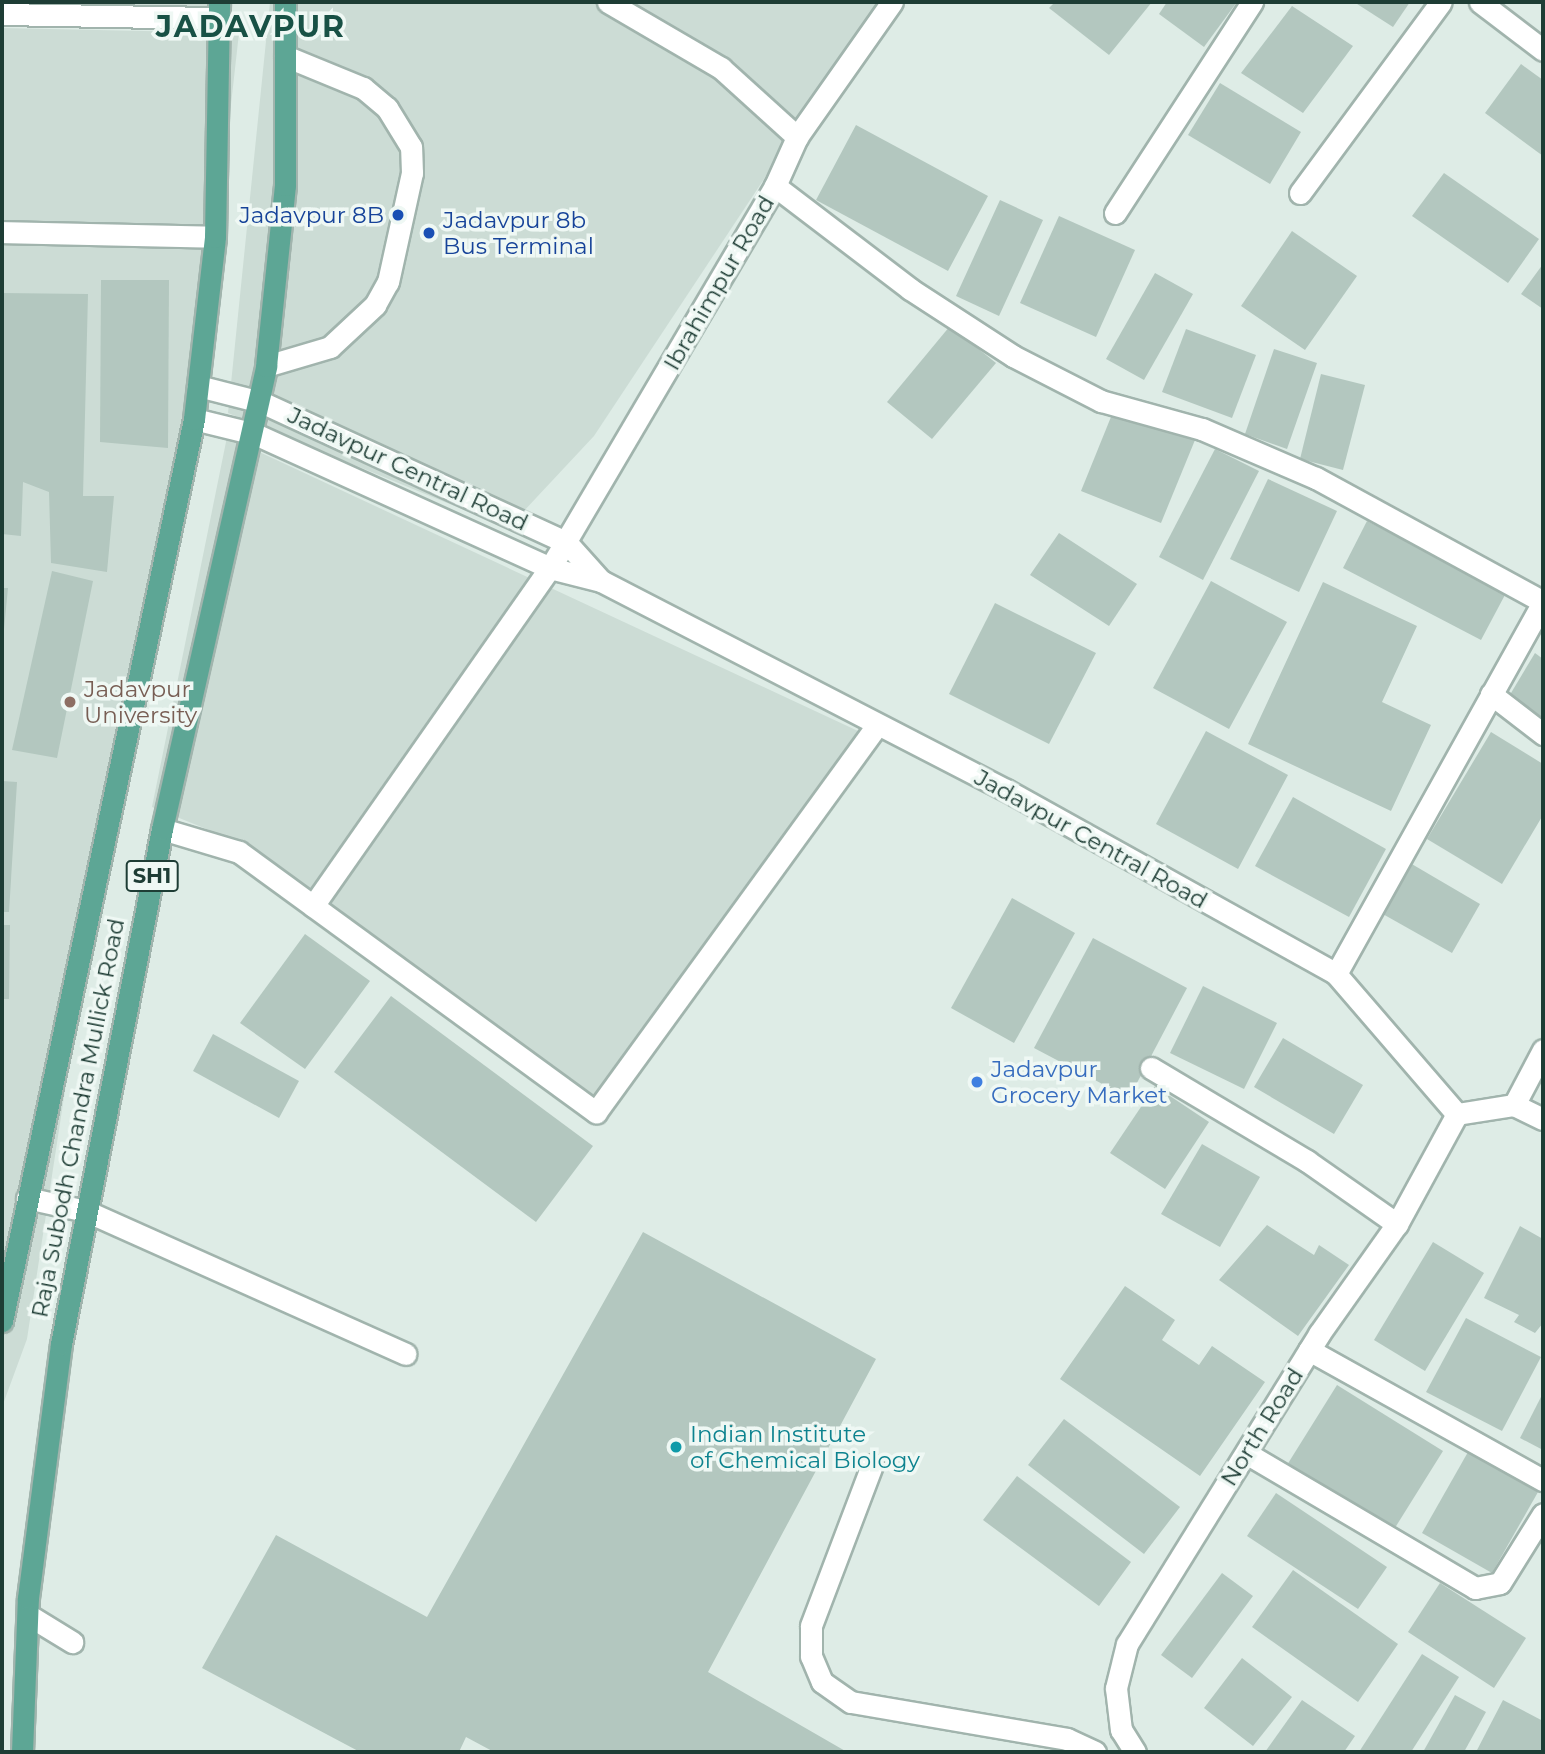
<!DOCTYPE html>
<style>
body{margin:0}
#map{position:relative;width:1545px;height:1754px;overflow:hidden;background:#deece6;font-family:Montserrat,sans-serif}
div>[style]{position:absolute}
.built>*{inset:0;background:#ccdcd5}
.building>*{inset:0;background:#b3c7bf}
.roads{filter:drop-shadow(2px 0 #a1b4ad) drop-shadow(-2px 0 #a1b4ad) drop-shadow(0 2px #a1b4ad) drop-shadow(0 -2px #a1b4ad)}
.service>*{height:21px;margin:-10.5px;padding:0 10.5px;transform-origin:10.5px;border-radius:10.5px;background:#fff}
.minor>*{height:21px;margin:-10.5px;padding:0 10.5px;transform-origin:10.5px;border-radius:10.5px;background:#fff}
.tertiary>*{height:21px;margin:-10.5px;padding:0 10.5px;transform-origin:10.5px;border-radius:10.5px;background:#fff}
.primary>*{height:21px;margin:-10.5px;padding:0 10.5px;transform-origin:10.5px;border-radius:10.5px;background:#5da695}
.dots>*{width:19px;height:19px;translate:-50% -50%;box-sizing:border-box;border:4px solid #eff8f4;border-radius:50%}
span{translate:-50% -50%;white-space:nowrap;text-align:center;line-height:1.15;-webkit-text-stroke:7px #eff8f4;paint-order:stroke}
.shield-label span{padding:2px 5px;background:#eff8f4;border:2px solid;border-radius:5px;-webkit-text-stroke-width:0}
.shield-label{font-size:21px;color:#1e3d35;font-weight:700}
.transit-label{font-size:23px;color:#164399}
.right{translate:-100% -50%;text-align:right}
.left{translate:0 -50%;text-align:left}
.street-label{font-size:23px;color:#1e3d35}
.education-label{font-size:23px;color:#785e54}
.shop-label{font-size:23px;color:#366cbe}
.culture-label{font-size:23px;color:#0d838f}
.district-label{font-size:30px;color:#185145;font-weight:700;letter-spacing:2px}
.frame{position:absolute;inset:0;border:4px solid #1e3d35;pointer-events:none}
</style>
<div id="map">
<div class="built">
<div style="clip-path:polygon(2px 2px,208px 2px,208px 7px)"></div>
<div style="clip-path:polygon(270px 2px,881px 2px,594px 436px,508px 528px,228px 413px)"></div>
<div style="clip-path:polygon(2px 28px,239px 33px,196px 417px,81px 986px,27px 1339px,2px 1407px)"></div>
<div style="clip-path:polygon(227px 437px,858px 731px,596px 1098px,251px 847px,152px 807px)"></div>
</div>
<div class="building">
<div style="clip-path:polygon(1055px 2px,1152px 2px,1109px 55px,1049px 8px)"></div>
<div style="clip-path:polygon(1167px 2px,1237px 2px,1204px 47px,1159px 14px)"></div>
<div style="clip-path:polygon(1354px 2px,1410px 2px,1393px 27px)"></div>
<div style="clip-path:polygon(1292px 6px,1353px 46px,1303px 113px,1241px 73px)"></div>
<div style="clip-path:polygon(1521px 64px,1543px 80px,1543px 156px,1485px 113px)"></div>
<div style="clip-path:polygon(1220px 83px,1301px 132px,1270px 184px,1188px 135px)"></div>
<div style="clip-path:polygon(856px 125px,988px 196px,948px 271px,816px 200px)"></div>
<div style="clip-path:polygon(1444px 173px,1539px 239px,1508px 283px,1412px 216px)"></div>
<div style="clip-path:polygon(1000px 200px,1043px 220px,999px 316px,956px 296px)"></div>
<div style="clip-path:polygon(1059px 216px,1135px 250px,1096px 337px,1020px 303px)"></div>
<div style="clip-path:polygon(1292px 231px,1357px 276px,1305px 350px,1241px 306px)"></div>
<div style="clip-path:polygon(1543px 264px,1543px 309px,1521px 294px)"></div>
<div style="clip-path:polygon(1155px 273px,1193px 294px,1144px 380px,1106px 359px)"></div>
<div style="clip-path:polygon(101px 280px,169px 280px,168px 448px,100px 442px)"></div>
<div style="clip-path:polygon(2px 293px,88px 294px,83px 496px,114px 496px,107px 572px,51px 563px,49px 492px,23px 482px,21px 536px,2px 534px)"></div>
<div style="clip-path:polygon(950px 326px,996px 363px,932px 439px,887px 402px)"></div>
<div style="clip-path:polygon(1186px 329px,1256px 355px,1232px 418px,1162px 392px)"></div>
<div style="clip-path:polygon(1274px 349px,1317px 363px,1287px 449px,1245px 434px)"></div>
<div style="clip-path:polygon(1321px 374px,1365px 385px,1343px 470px,1300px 459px)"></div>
<div style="clip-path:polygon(1115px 407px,1195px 440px,1161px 523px,1081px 491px)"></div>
<div style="clip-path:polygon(1215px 449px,1259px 471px,1203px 580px,1159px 557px)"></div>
<div style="clip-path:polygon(1268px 479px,1337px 511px,1299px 592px,1230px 559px)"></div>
<div style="clip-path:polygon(1367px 521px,1506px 593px,1481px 640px,1343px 568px)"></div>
<div style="clip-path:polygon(1059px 533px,1137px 584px,1109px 626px,1030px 575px)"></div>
<div style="clip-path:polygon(52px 571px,93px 581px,57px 758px,12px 750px)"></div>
<div style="clip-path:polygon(1211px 581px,1287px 622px,1229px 729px,1153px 688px)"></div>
<div style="clip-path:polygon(1323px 582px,1417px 626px,1382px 702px,1431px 725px,1391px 811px,1248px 744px)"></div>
<div style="clip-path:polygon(2px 588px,8px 588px,4px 629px,2px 629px)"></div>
<div style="clip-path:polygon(995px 603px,1096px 653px,1049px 744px,949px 694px)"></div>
<div style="clip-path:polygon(1535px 653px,1543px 659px,1543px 719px,1508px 698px)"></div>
<div style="clip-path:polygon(1206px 731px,1288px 775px,1238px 869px,1156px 824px)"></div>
<div style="clip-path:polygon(1491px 732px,1543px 764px,1543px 815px,1502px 884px,1427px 839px)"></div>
<div style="clip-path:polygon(2px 781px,17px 782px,9px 912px,2px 912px)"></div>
<div style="clip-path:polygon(1293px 797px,1386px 849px,1349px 917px,1255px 866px)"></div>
<div style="clip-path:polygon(1410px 863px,1480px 904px,1452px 953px,1381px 913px)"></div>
<div style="clip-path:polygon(1012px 898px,1075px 933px,1014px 1043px,951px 1008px)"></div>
<div style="clip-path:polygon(2px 925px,10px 925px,9px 999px,2px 999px)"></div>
<div style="clip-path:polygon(305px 934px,370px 981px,305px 1069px,240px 1023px)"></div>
<div style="clip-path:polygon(1093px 938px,1187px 988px,1129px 1098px,1034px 1048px)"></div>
<div style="clip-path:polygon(1203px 986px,1277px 1023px,1244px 1089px,1170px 1053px)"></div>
<div style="clip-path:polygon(391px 996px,593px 1146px,536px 1222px,334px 1072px)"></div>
<div style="clip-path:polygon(213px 1034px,299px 1081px,279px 1118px,193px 1071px)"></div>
<div style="clip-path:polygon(1283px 1038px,1363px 1085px,1334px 1134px,1254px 1087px)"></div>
<div style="clip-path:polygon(1155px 1086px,1209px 1122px,1165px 1189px,1110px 1153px)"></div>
<div style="clip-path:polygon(1202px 1144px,1260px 1177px,1220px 1247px,1161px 1214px)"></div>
<div style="clip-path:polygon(1267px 1225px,1314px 1255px,1319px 1245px,1349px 1265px,1298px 1336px,1219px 1280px)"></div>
<div style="clip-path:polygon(1520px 1226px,1543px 1239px,1543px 1323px,1535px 1333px,1514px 1322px,1519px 1315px,1484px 1298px)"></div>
<div style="clip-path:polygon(643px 1232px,876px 1359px,708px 1672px,847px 1752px,494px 1752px,466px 1737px,459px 1752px,360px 1752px,202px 1668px,276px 1535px,427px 1617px)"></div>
<div style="clip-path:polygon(1433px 1242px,1484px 1273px,1425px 1371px,1374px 1340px)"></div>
<div style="clip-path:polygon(1125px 1286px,1175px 1320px,1162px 1340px,1199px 1365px,1212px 1346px,1265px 1382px,1200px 1476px,1060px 1379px)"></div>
<div style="clip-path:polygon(1466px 1318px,1541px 1357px,1502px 1431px,1426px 1392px)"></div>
<div style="clip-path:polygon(1337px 1385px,1443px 1451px,1393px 1531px,1287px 1465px)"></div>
<div style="clip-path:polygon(1543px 1393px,1543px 1450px,1520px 1438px)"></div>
<div style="clip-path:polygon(1064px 1419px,1180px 1507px,1144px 1554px,1028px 1465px)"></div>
<div style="clip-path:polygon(1468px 1452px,1538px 1492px,1492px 1573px,1422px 1533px)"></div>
<div style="clip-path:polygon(1017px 1476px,1131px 1562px,1099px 1606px,983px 1520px)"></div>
<div style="clip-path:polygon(1276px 1493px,1387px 1567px,1358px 1609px,1247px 1536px)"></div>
<div style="clip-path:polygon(1293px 1570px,1398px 1644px,1358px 1702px,1252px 1627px)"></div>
<div style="clip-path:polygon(1222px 1573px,1253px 1596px,1192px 1678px,1161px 1655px)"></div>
<div style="clip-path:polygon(1440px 1583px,1526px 1638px,1494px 1688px,1408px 1632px)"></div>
<div style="clip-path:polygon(1422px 1654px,1459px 1677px,1411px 1752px,1359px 1752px)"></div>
<div style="clip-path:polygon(1242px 1658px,1292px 1697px,1253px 1746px,1204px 1708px)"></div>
<div style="clip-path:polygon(1455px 1695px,1486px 1712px,1464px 1752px,1423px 1752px)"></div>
<div style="clip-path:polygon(1302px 1700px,1355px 1736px,1344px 1752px,1265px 1752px)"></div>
<div style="clip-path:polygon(1503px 1700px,1543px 1721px,1543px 1752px,1476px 1752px)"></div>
</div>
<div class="roads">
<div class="service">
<div style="left:608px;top:2px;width:131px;rotate:30.3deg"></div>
<div style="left:721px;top:68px;width:103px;rotate:42.2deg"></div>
<div style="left:1480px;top:2px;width:79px;rotate:37.3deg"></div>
<div style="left:1300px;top:193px;width:237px;rotate:-53.6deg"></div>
<div style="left:2px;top:232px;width:213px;rotate:1.3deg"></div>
<div style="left:266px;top:366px;width:67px;rotate:-16.5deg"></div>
<div style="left:330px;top:347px;width:62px;rotate:-43deg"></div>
<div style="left:375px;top:305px;width:26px;rotate:-61deg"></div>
<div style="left:388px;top:282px;width:112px;rotate:-77.6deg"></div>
<div style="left:412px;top:173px;width:26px;rotate:-92deg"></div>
<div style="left:411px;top:147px;width:46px;rotate:-121.6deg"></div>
<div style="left:387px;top:108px;width:31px;rotate:-140deg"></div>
<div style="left:363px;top:88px;width:84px;rotate:-157.7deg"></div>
<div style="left:1151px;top:1068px;width:182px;rotate:30.8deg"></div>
<div style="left:1307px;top:1161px;width:110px;rotate:35deg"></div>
<div style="left:1309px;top:1350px;width:268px;rotate:29.1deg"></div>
<div style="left:1246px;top:1453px;width:266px;rotate:30.5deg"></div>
<div style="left:1475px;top:1588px;width:25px;rotate:-11deg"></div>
<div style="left:1500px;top:1583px;width:81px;rotate:-58.1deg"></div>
<div style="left:872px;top:1465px;width:172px;rotate:110.8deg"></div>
<div style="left:811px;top:1626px;width:30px;rotate:90deg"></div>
<div style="left:811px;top:1656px;width:28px;rotate:67deg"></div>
<div style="left:822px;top:1682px;width:35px;rotate:35deg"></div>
<div style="left:851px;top:1702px;width:219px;rotate:9.7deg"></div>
<div style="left:28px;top:1615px;width:52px;rotate:31.5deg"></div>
</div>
<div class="minor">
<div style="left:2px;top:14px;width:217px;rotate:1.1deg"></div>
<div style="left:775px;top:186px;width:170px;rotate:37.3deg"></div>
<div style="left:910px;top:289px;width:123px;rotate:33deg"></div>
<div style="left:1013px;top:356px;width:99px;rotate:27.1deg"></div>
<div style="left:1101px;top:401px;width:105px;rotate:15.5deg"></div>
<div style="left:1202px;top:429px;width:124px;rotate:23.3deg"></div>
<div style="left:1316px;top:478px;width:259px;rotate:28.6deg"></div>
<div style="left:1115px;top:213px;width:252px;rotate:-57deg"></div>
<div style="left:1491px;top:694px;width:66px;rotate:37.6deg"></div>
<div style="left:162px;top:829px;width:80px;rotate:16.6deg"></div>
<div style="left:239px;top:852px;width:442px;rotate:36.1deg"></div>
<div style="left:596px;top:1112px;width:476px;rotate:-54deg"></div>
<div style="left:313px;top:906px;width:413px;rotate:-55deg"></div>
<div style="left:1336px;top:974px;width:422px;rotate:-60.9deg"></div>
<div style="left:1514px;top:1105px;width:62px;rotate:-62.2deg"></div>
<div style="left:27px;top:1198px;width:60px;rotate:12.4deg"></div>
<div style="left:86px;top:1211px;width:350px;rotate:24.1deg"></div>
<div style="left:1067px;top:1739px;width:31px;rotate:25deg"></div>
<div style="left:1135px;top:1752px;width:26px;rotate:-122deg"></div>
<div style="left:1121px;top:1730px;width:42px;rotate:-96.8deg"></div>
<div style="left:1116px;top:1688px;width:45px;rotate:-76deg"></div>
<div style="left:1127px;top:1644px;width:365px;rotate:-58.2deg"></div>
<div style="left:1319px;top:1334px;width:135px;rotate:-54.7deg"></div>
<div style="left:1397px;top:1224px;width:125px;rotate:-61.4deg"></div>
</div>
<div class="tertiary">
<div style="left:198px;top:386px;width:65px;rotate:14.3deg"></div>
<div style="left:261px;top:402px;width:336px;rotate:24.7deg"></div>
<div style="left:566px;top:542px;width:52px;rotate:48.1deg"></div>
<div style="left:194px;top:419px;width:63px;rotate:13.8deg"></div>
<div style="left:255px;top:434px;width:324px;rotate:24.4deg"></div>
<div style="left:550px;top:568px;width:53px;rotate:14.3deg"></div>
<div style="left:601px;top:581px;width:456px;rotate:27.3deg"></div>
<div style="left:1006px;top:790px;width:378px;rotate:29.1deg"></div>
<div style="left:1336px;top:974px;width:185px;rotate:49.2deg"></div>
<div style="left:1457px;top:1114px;width:58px;rotate:-9deg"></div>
<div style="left:1514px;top:1105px;width:32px;rotate:26deg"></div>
<div style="left:550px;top:568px;width:443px;rotate:-59.5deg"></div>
<div style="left:775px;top:186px;width:54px;rotate:-65.8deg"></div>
<div style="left:797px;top:137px;width:165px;rotate:-54.9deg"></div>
</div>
<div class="primary">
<div style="left:2px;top:1321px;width:922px;rotate:-77.98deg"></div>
<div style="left:194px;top:419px;width:183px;rotate:-83.4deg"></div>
<div style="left:215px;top:237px;width:235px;rotate:-89deg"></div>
<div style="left:22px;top:1752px;width:154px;rotate:-87.8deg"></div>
<div style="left:28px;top:1598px;width:256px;rotate:-82.6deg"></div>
<div style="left:61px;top:1344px;width:525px;rotate:-78.9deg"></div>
<div style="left:162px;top:829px;width:475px;rotate:-77.3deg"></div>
<div style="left:266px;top:366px;width:182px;rotate:-84deg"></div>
<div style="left:285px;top:185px;width:183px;rotate:-90deg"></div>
</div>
</div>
<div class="dots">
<div style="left:398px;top:215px;background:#1a4fb4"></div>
<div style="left:429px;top:233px;background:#1a4fb4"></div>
<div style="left:70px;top:702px;background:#8d6e63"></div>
<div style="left:977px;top:1082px;background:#3f7fe0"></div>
<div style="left:676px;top:1447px;background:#0f9aa8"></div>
</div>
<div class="shield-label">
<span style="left:152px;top:876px">SH1</span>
</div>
<div class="transit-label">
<span class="right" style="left:384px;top:215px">Jadavpur 8B</span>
<span class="left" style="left:443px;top:233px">Jadavpur 8b<br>Bus Terminal</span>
</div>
<div class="street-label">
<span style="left:719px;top:283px;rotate:-60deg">Ibrahimpur Road</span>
<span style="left:408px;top:469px;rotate:25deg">Jadavpur Central Road</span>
<span style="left:1091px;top:839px;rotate:29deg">Jadavpur Central Road</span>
<span style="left:78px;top:1118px;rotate:-79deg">Raja Subodh Chandra Mullick Road</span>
<span style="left:1262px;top:1427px;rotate:-58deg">North Road</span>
</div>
<div class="education-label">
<span class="left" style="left:84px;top:702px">Jadavpur<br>University</span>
</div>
<div class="shop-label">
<span class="left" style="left:991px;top:1082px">Jadavpur<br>Grocery Market</span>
</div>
<div class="culture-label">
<span class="left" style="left:690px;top:1447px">Indian Institute<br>of Chemical Biology</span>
</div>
<div class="district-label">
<span style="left:251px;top:27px">JADAVPUR</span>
</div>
<div class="frame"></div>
</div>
